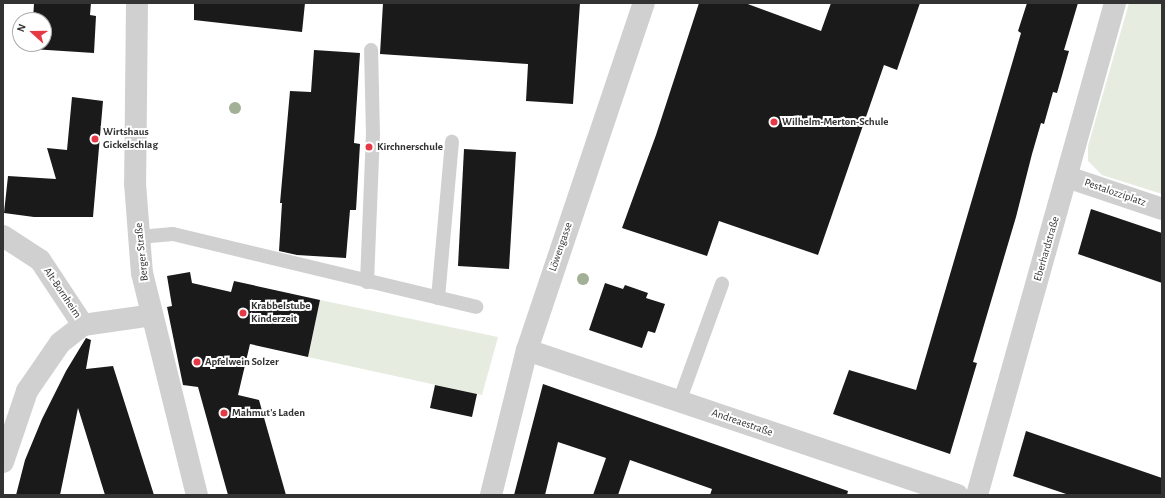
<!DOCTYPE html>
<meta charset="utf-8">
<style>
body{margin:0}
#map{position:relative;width:1165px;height:498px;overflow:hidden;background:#fff;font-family:"Alegreya Sans",sans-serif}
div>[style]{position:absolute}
.green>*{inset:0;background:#e6ecdf}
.building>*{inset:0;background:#1a1a1a}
.service>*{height:14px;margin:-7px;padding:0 7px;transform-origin:7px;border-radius:7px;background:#d0d0d0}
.minor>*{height:22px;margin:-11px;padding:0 11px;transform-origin:11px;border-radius:11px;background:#d0d0d0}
.trees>*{width:12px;height:12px;margin:-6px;border-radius:50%;background:#a2b095}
.dots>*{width:11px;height:11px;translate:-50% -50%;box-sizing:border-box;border:2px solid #fff;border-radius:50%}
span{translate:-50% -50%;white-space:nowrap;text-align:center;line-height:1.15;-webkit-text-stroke:4px #fff;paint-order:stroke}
.poi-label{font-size:11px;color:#333;font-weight:700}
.left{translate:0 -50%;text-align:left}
.street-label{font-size:11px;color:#333}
.frame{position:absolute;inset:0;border:4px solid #333;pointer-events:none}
.north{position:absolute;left:12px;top:12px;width:40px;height:40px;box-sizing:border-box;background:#fff;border:1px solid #adadad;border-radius:50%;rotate:291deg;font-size:11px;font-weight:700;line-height:16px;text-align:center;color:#333}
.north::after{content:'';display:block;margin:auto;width:14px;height:18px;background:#e63946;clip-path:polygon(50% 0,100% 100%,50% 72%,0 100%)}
</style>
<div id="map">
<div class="green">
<div style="clip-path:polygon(1129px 3px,1162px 3px,1162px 194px,1102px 175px,1088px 161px,1088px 146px)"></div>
<div style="clip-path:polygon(320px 300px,498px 337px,482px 395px,308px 357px)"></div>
</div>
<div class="building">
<div style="clip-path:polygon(34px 3px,91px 3px,90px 15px,96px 16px,94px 53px,32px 49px,32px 44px,44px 44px,44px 20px,33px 20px)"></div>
<div style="clip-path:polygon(194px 3px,305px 3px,302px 32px,194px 20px)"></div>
<div style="clip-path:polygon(383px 3px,580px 3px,573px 104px,526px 101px,528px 64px,380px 54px)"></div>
<div style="clip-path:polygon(699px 3px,745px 3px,821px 31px,831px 3px,920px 3px,897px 70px,884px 65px,818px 255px,719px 221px,707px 256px,622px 228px,656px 135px)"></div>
<div style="clip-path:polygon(1027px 3px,1078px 3px,1064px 50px,1069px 51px,1057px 93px,1053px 92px,1044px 124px,1041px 123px,1032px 154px,1016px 217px,973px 362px,977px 363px,950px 454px,833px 414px,849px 370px,916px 390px,1021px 33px,1018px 31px)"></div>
<div style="clip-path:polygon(314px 50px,360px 53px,354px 143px,360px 144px,356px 210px,350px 210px,346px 258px,297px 255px,279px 251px,282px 203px,280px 203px,290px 91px,311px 92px)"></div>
<div style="clip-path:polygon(72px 97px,103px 101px,93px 217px,34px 217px,4px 213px,8px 176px,56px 179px,47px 148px,67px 150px)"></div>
<div style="clip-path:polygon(464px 149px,516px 152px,509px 269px,458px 266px)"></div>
<div style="clip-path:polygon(1091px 209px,1162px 233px,1162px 283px,1078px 254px)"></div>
<div style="clip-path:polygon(190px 272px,192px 283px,231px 292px,234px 281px,320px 300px,308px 357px,250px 344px,238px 395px,259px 400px,286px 495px,228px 495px,198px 387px,183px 385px,167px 307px,172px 306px,167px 276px)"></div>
<div style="clip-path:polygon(605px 283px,623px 289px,625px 285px,648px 293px,646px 298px,665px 304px,655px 333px,648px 331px,642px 348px,589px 330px)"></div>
<div style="clip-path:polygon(86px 338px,91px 340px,86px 369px,113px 366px,154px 495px,105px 495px,78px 408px,60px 495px,16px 495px,25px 460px,42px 419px,66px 371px)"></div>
<div style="clip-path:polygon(543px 384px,848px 491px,847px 495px,710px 495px,712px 489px,630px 460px,618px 495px,593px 495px,606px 458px,558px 442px,545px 495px,514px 495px)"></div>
<div style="clip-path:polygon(435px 385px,477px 394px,472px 417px,430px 408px)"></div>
<div style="clip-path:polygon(1026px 431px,1162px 478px,1162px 495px,1069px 495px,1013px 476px)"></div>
</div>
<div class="service">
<div style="left:139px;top:237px;width:34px;rotate:-5deg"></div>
<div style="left:173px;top:234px;width:312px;rotate:13.5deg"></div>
<div style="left:367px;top:282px;width:147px;rotate:-87.7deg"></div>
<div style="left:373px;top:135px;width:85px;rotate:-91.3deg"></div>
<div style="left:438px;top:298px;width:157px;rotate:-84.9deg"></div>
<div style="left:679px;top:402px;width:126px;rotate:-70deg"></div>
</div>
<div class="minor">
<div style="left:137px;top:3px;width:180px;rotate:90.6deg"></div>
<div style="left:135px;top:183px;width:90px;rotate:85.6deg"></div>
<div style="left:142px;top:273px;width:229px;rotate:76.1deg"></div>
<div style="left:1067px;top:177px;width:100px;rotate:18.6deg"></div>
<div style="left:3px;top:236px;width:44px;rotate:33deg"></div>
<div style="left:40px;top:260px;width:78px;rotate:56.5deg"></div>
<div style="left:527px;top:350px;width:454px;rotate:18.6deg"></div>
<div style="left:3px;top:462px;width:75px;rotate:-71.3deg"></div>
<div style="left:27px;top:391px;width:58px;rotate:-55.5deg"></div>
<div style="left:60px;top:343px;width:29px;rotate:-38deg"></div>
<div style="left:83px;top:325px;width:70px;rotate:-8.2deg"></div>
<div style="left:491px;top:495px;width:149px;rotate:-76.1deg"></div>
<div style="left:527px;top:350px;width:366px;rotate:-71.4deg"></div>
<div style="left:977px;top:495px;width:511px;rotate:-74.33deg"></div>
</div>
<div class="trees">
<div style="left:235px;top:108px"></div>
<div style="left:583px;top:279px"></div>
</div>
<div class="dots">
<div style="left:774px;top:122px;background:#e63946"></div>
<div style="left:95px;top:139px;background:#e63946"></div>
<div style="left:369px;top:147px;background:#e63946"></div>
<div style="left:243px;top:313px;background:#e63946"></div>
<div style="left:197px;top:362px;background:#e63946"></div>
<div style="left:224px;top:413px;background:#e63946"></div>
</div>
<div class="poi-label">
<span class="left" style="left:782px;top:122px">Wilhelm-Merton-Schule</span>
<span class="left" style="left:103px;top:139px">Wirtshaus<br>Gickelschlag</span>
<span class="left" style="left:377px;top:147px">Kirchnerschule</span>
<span class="left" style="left:251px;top:313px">Krabbelstube<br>Kinderzeit</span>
<span class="left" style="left:205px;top:362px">Apfelwein Solzer</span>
<span class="left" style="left:232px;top:413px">Mahmut's Laden</span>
</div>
<div class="street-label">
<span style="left:1115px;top:193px;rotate:19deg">Pestalozziplatz</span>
<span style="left:561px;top:247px;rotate:-71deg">Löwengasse</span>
<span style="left:1047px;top:249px;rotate:-74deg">Eberhardstraße</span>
<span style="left:142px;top:252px;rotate:-96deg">Berger Straße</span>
<span style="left:62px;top:293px;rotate:56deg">Alt-Bornheim</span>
<span style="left:742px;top:423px;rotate:19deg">Andreaestraße</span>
</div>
<div class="frame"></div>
<div class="north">N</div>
</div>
